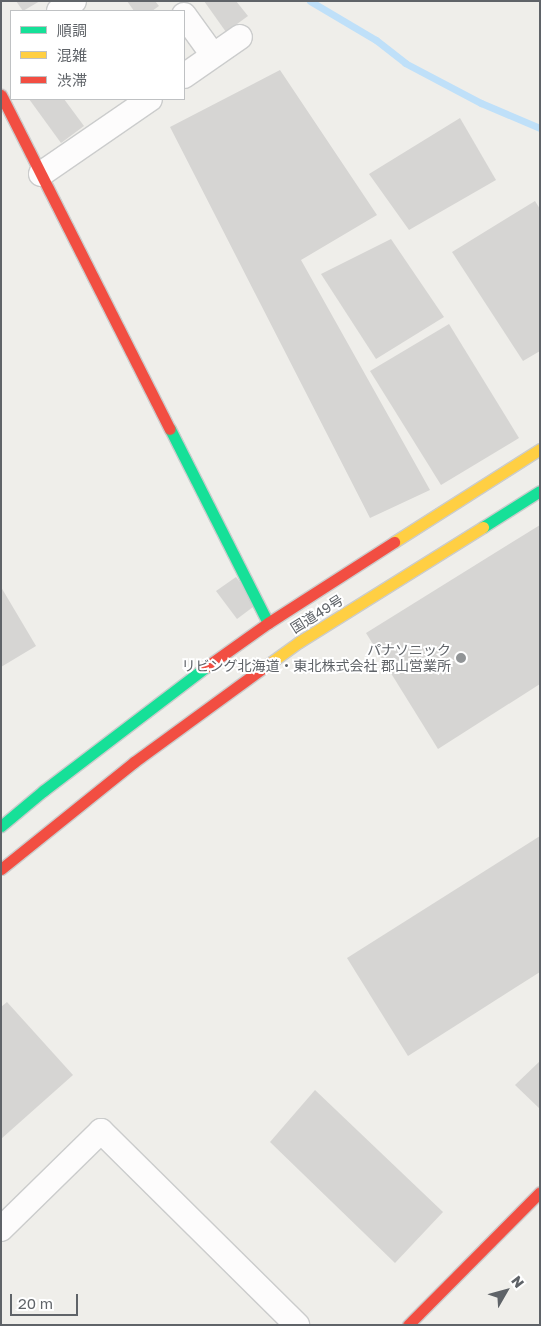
<!DOCTYPE html>
<meta charset="utf-8">
<style>
body{margin:0}
#map{position:relative;width:541px;height:1326px;overflow:hidden;background:#efeeea;font-family:"Golos Text","Noto Sans JP",sans-serif}
div>[style]{position:absolute}
.stream>*{height:7px;margin:-3.5px;padding:0 3.5px;transform-origin:3.5px;border-radius:3.5px;background:#bfe0f9}
.building>*{inset:0;background:#d6d5d3}
.roads{filter:drop-shadow(1px 0 #cbcccc) drop-shadow(-1px 0 #cbcccc) drop-shadow(0 1px #cbcccc) drop-shadow(0 -1px #cbcccc)}
.street>*{height:24px;margin:-12px;padding:0 12px;transform-origin:12px;border-radius:12px;background:#fdfcfc}
.fast>*{height:11px;margin:-5.5px;padding:0 5.5px;transform-origin:5.5px;border-radius:5.5px;background:#16e098}
.slow>*{height:11px;margin:-5.5px;padding:0 5.5px;transform-origin:5.5px;border-radius:5.5px;background:#ffcf43}
.jam>*{height:11px;margin:-5.5px;padding:0 5.5px;transform-origin:5.5px;border-radius:5.5px;background:#f24e42}
.dots>*{width:14px;height:14px;translate:-50% -50%;box-sizing:border-box;border:2px solid #fff;border-radius:50%}
span{translate:-50% -50%;white-space:nowrap;text-align:center;line-height:1.15;-webkit-text-stroke:4px #fff;paint-order:stroke}
.street-label{font-size:14px;color:#5f6368}
.poi-label{font-size:14px;color:#5f6368}
.right{translate:-100% -50%;text-align:right}
.frame{position:absolute;inset:0;border:2px solid #5f6368;pointer-events:none}
.legend{position:absolute;left:10px;top:10px;width:175px;height:90px;box-sizing:border-box;background:#fff;border:1px solid #bfc1c3;margin:0;padding:6px 9px;list-style:none;font-size:15px;color:#5f6368}
.legend li{display:flex;align-items:center;gap:10px;height:25px}
.legend b{width:25px;border:1px solid #bfc1c3}
.north{position:absolute;left:481px;top:1266px;width:50px;height:50px;-webkit-text-stroke:4px #fff;paint-order:stroke;rotate:52deg;font-size:14px;font-weight:700;line-height:20px;text-align:center;color:#5f6368}
.north::after{content:'';display:block;margin:auto;width:18px;height:22px;background:#5f6368;clip-path:polygon(50% 0,100% 100%,50% 72%,0 100%)}
.scale{position:absolute;left:10px;top:1294px;width:68px;height:22px;box-sizing:border-box;border:2px solid #5f6368;border-top:0;padding-left:6px;font-size:15px;line-height:18px;white-space:nowrap;color:#5f6368;-webkit-text-stroke:4px #fff;paint-order:stroke}
</style>
<div id="map">
<div class="stream">
<div style="left:310px;top:1px;width:77px;rotate:30.6deg"></div>
<div style="left:376px;top:40px;width:37px;rotate:38deg"></div>
<div style="left:405px;top:63px;width:86px;rotate:27.8deg"></div>
<div style="left:481px;top:103px;width:64px;rotate:23deg"></div>
</div>
<div class="building">
<div style="clip-path:polygon(16px 1px,40px 1px,23px 11px)"></div>
<div style="clip-path:polygon(127px 1px,155px 1px,159px 6px,152px 11px,134px 11px)"></div>
<div style="clip-path:polygon(204px 1px,236px 1px,248px 16px,226px 32px)"></div>
<div style="clip-path:polygon(280px 70px,377px 215px,301px 260px,430px 490px,370px 518px,170px 127px)"></div>
<div style="clip-path:polygon(29px 99px,64px 99px,84px 126px,61px 143px)"></div>
<div style="clip-path:polygon(460px 118px,496px 180px,409px 230px,369px 174px)"></div>
<div style="clip-path:polygon(535px 201px,540px 209px,540px 351px,523px 361px,452px 252px)"></div>
<div style="clip-path:polygon(391px 239px,444px 317px,376px 359px,321px 274px)"></div>
<div style="clip-path:polygon(449px 324px,519px 438px,441px 485px,370px 371px)"></div>
<div style="clip-path:polygon(540px 525px,540px 684px,438px 749px,366px 633px)"></div>
<div style="clip-path:polygon(236px 577px,257px 604px,237px 619px,216px 591px)"></div>
<div style="clip-path:polygon(1px 587px,36px 646px,1px 667px)"></div>
<div style="clip-path:polygon(540px 836px,540px 972px,408px 1056px,347px 958px)"></div>
<div style="clip-path:polygon(7px 1002px,73px 1075px,1px 1139px,1px 1007px)"></div>
<div style="clip-path:polygon(540px 1061px,540px 1109px,515px 1085px)"></div>
<div style="clip-path:polygon(315px 1090px,443px 1212px,395px 1263px,270px 1142px)"></div>
</div>
<div class="roads">
<div class="street">
<div style="left:59px;top:11px;width:18px;rotate:-34deg"></div>
<div style="left:184px;top:15px;width:49px;rotate:54.1deg"></div>
<div style="left:184px;top:76px;width:68px;rotate:-34.9deg"></div>
<div style="left:41px;top:174px;width:132px;rotate:-34.5deg"></div>
<div style="left:1px;top:1229px;width:140px;rotate:-44.4deg"></div>
<div style="left:101px;top:1131px;width:276px;rotate:44.7deg"></div>
</div>
<div class="fast">
<div style="left:170px;top:429px;width:217px;rotate:63.2deg"></div>
<div style="left:483px;top:527px;width:67px;rotate:-32.3deg"></div>
<div style="left:1px;top:826px;width:55px;rotate:-39.8deg"></div>
<div style="left:43px;top:791px;width:205px;rotate:-37.3deg"></div>
</div>
<div class="slow">
<div style="left:394px;top:542px;width:173px;rotate:-32.5deg"></div>
<div style="left:270px;top:663px;width:36px;rotate:-36deg"></div>
<div style="left:299px;top:642px;width:217px;rotate:-32deg"></div>
</div>
<div class="jam">
<div style="left:1px;top:95px;width:374px;rotate:63.2deg"></div>
<div style="left:206px;top:667px;width:76px;rotate:-35.4deg"></div>
<div style="left:268px;top:623px;width:150px;rotate:-32.7deg"></div>
<div style="left:1px;top:869px;width:171px;rotate:-38.8deg"></div>
<div style="left:134px;top:762px;width:168px;rotate:-36.1deg"></div>
<div style="left:408px;top:1325px;width:187px;rotate:-45.2deg"></div>
</div>
</div>
<div class="dots">
<div style="left:461px;top:658px;background:#919496"></div>
</div>
<div class="street-label">
<span style="left:317px;top:614px;rotate:-32deg">国道49号</span>
</div>
<div class="poi-label">
<span class="right" style="left:451px;top:658px">パナソニック<br>リビング北海道・東北株式会社 郡山営業所</span>
</div>
<div class="frame"></div>
<ul class="legend">
<li><b style="height:6px;background:#16e098"></b>順調</li>
<li><b style="height:6px;background:#ffcf43"></b>混雑</li>
<li><b style="height:6px;background:#f24e42"></b>渋滞</li>
</ul>
<div class="north">N</div>
<div class="scale">20 m</div>
</div>
